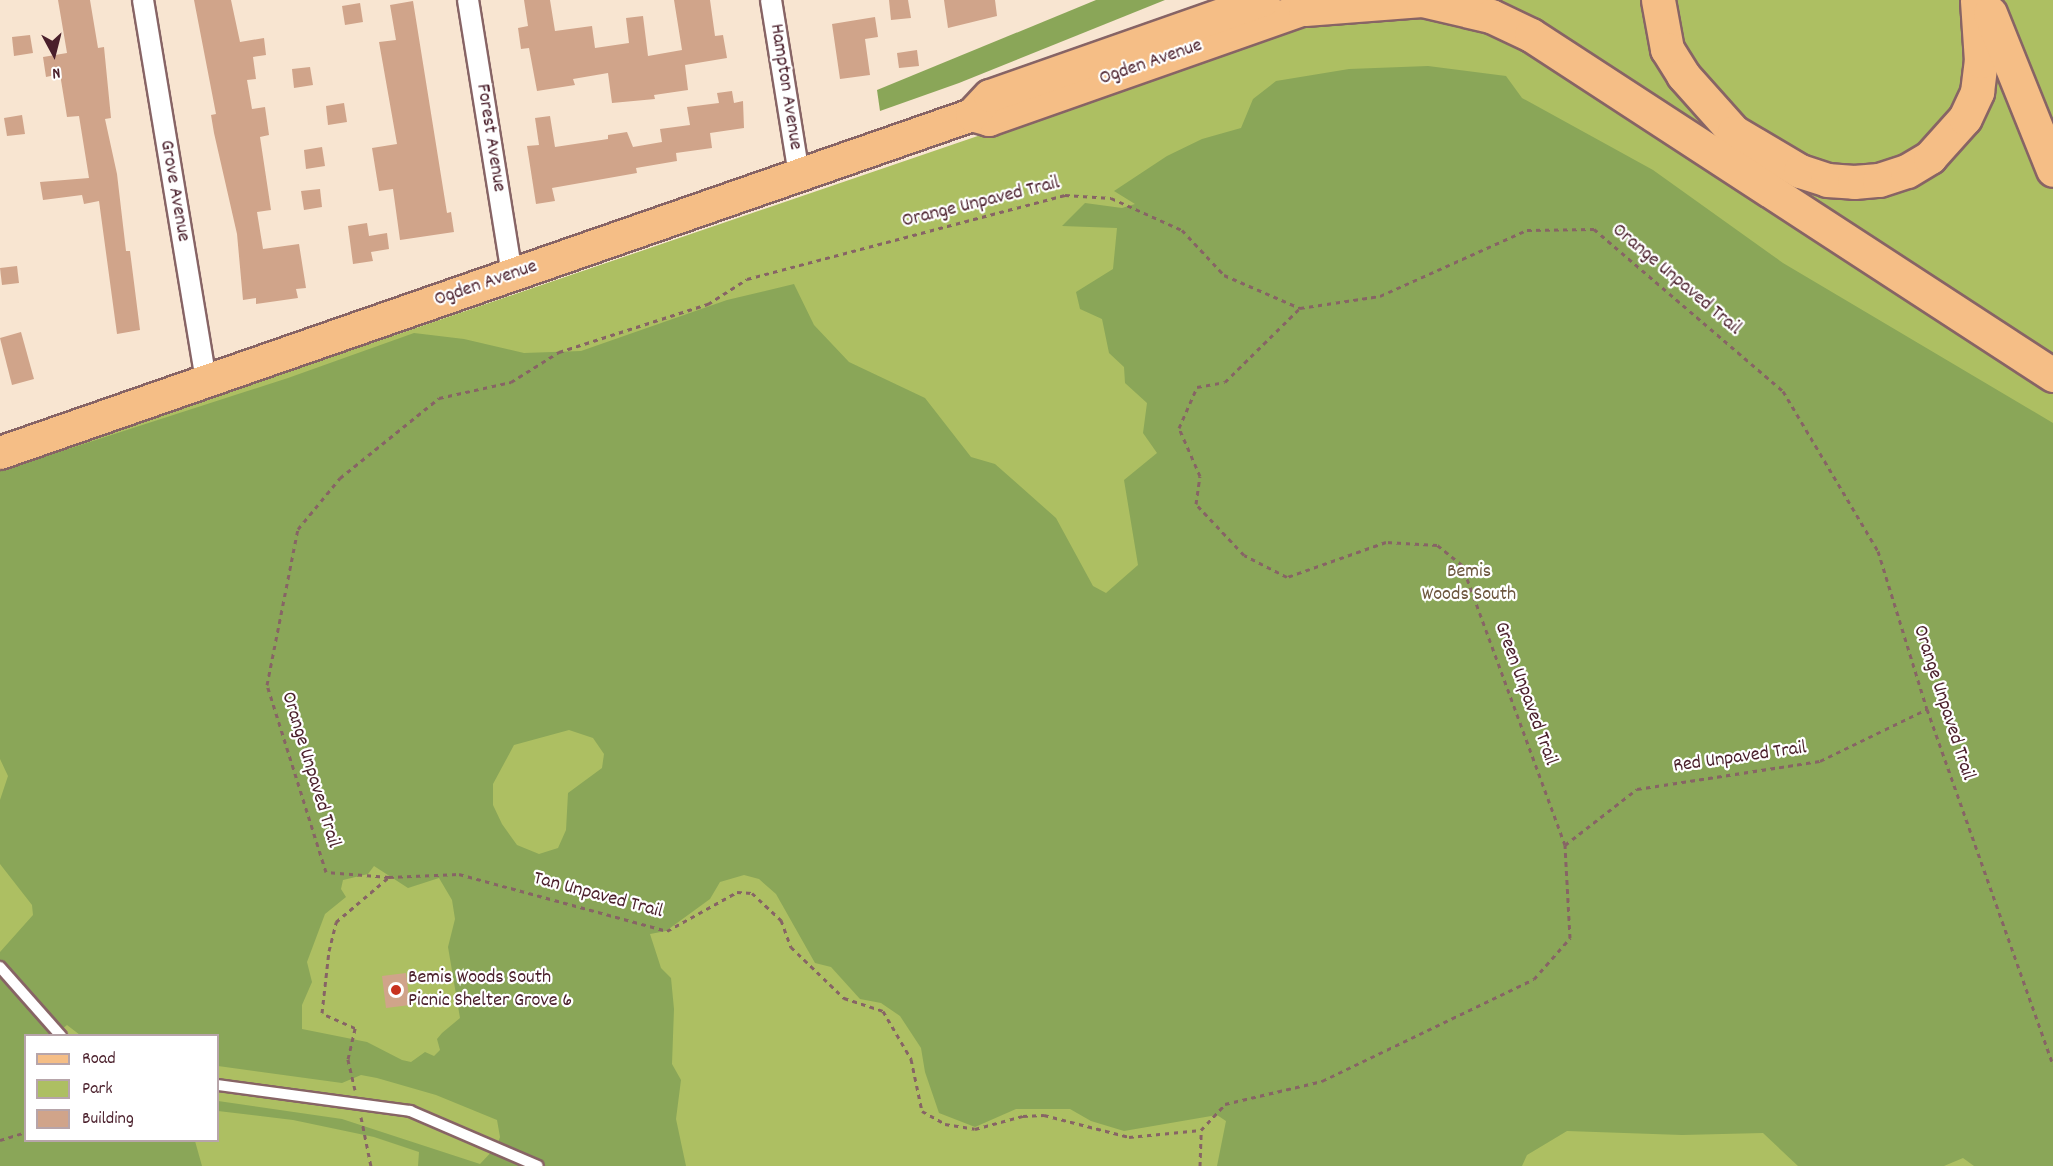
<!DOCTYPE html>
<style>
body{margin:0}
#map{position:relative;width:2053px;height:1166px;overflow:hidden;background:#f8e5d1;font-family:Dekko,sans-serif}
div>[style]{position:absolute}
.green>*{inset:0;background:#adbf62}
.forest>*{inset:0;background:#8aa658}
.building>*{inset:0;background:#d0a48a}
.path>*{height:3px;margin-top:-1.5px;transform-origin:0;background:repeating-linear-gradient(90deg,#876465 0 4.5px,transparent 0 9px)}
.roads{filter:drop-shadow(2px 0 #876465) drop-shadow(-2px 0 #876465) drop-shadow(0 2px #876465) drop-shadow(0 -2px #876465)}
.service>*{height:10px;margin:-5px;padding:0 5px;transform-origin:5px;border-radius:5px;background:#fff}
.minor>*{height:20px;margin:-10px;padding:0 10px;transform-origin:10px;border-radius:10px;background:#fff}
.primary>*{height:32px;margin:-16px;padding:0 16px;transform-origin:16px;border-radius:16px;background:#f5be86}
.motorway>*{height:33px;margin:-16.5px;padding:0 16.5px;transform-origin:16.5px;border-radius:16.5px;background:#f5be86}
.dots>*{width:16px;height:16px;translate:-50% -50%;box-sizing:border-box;border:3px solid #fff;border-radius:50%}
span{translate:-50% -50%;white-space:nowrap;text-align:center;line-height:1.15;-webkit-text-stroke:4.5px #fff;paint-order:stroke}
.street-label{font-size:20px;color:#4a1f2b}
.park-label{font-size:20px;color:#6d573e}
.poi-label{font-size:20px;color:#4a1f2b}
.left{translate:0 -50%;text-align:left}
.legend{position:absolute;left:24px;top:1034px;width:195px;height:108px;box-sizing:border-box;background:#fff;border:2px solid #b7a5aa;margin:0;padding:8px 10px;list-style:none;font-size:18px;color:#4a1f2b}
.legend li{display:flex;align-items:center;gap:12px;height:30px}
.legend b{width:30px;border:2px solid #b7a5aa}
.north{position:absolute;left:24px;top:24px;width:60px;height:60px;-webkit-text-stroke:4px #fff;paint-order:stroke;rotate:173deg;font-size:16px;font-weight:700;line-height:24px;text-align:center;color:#4a1f2b}
.north::after{content:'';display:block;margin:auto;width:21px;height:27px;background:#4a1f2b;clip-path:polygon(50% 0,100% 100%,50% 72%,0 100%)}
</style>
<div id="map">
<div class="green">
<div style="clip-path:polygon(evenodd,1376px 0,2053px 0,2053px 1166px,0 1166px,0 470px,1376px 0,26px 1036px,218px 1036px,218px 1140px,26px 1140px,26px 1036px)"></div>
</div>
<div class="forest">
<div style="clip-path:polygon(1096px 0,1165px 0,959px 83px,880px 111px,877px 90px)"></div>
<div style="clip-path:polygon(evenodd,1428px 66px,1506px 76px,1522px 98px,1653px 170px,1783px 263px,2053px 423px,2053px 1166px,1974px 1166px,1963px 1158px,1944px 1166px,1798px 1166px,1763px 1133px,1682px 1135px,1567px 1131px,1527px 1155px,1522px 1166px,1217px 1166px,1226px 1121px,1217px 1115px,1124px 1131px,1091px 1121px,1070px 1109px,1016px 1109px,975px 1127px,939px 1113px,925px 1072px,921px 1048px,900px 1016px,881px 1003px,860px 999px,831px 967px,815px 963px,776px 894px,759px 879px,744px 875px,720px 882px,710px 899px,666px 931px,650px 934px,661px 968px,671px 978px,674px 1009px,672px 1064px,681px 1080px,676px 1119px,686px 1166px,418px 1166px,419px 1152px,374px 1137px,293px 1120px,218px 1111px,218px 1101px,342px 1119px,480px 1164px,497px 1146px,500px 1137px,497px 1120px,436px 1095px,377px 1078px,361px 1075px,342px 1083px,218px 1066px,218px 1036px,80px 1035px,67px 1025px,55px 1035px,26px 1036px,26px 1140px,195px 1141px,202px 1166px,0 1166px,0 952px,33px 915px,32px 905px,0 864px,0 800px,8px 776px,0 759px,0 471px,288px 378px,414px 333px,464px 339px,524px 353px,581px 351px,727px 300px,794px 284px,814px 325px,849px 362px,925px 398px,971px 457px,995px 464px,1056px 518px,1093px 586px,1106px 593px,1138px 565px,1124px 480px,1157px 453px,1143px 433px,1147px 403px,1125px 383px,1124px 367px,1109px 353px,1102px 319px,1080px 309px,1076px 292px,1113px 269px,1117px 228px,1062px 226px,1085px 203px,1122px 208px,1135px 204px,1114px 191px,1167px 156px,1202px 139px,1241px 128px,1253px 99px,1276px 81px,1349px 69px,1428px 66px,569px 730px,593px 738px,604px 754px,602px 768px,568px 793px,566px 830px,558px 848px,539px 854px,517px 845px,502px 824px,493px 805px,493px 784px,514px 745px,569px 730px,1428px 66px,374px 866px,408px 888px,439px 878px,452px 900px,455px 919px,448px 947px,460px 1018px,442px 1033px,437px 1039px,440px 1050px,434px 1056px,425px 1052px,411px 1062px,402px 1060px,367px 1042px,302px 1029px,302px 1005px,312px 982px,307px 962px,325px 914px,346px 897px,341px 889px,343px 880px,368px 874px,374px 866px)"></div>
</div>
<div class="building">
<div style="clip-path:polygon(58px 0,90px 0,98px 48px,104px 47px,111px 118px,105px 119px,117px 174px,126px 251px,130px 251px,140px 330px,117px 334px,99px 201px,84px 204px,82px 195px,43px 200px,40px 182px,89px 178px,79px 116px,67px 117px,60px 74px,46px 77px,43px 57px,67px 53px)"></div>
<div style="clip-path:polygon(194px 0,231px 0,240px 42px,264px 38px,266px 55px,253px 57px,256px 79px,247px 80px,252px 109px,265px 107px,269px 135px,260px 137px,271px 210px,257px 212px,263px 249px,299px 244px,306px 288px,296px 289px,298px 298px,256px 304px,256px 298px,243px 300px,237px 234px,214px 133px,211px 115px,216px 114px)"></div>
<div style="clip-path:polygon(524px 0,550px 0,555px 31px,592px 26px,595px 48px,629px 43px,626px 18px,643px 16px,648px 56px,682px 50px,674px 0,710px 0,715px 36px,723px 35px,727px 58px,685px 65px,688px 90px,654px 95px,655px 99px,612px 103px,608px 73px,573px 79px,575px 85px,537px 91px,529px 48px,521px 49px,518px 28px,528px 26px)"></div>
<div style="clip-path:polygon(889px 0,908px 0,911px 18px,891px 20px)"></div>
<div style="clip-path:polygon(944px 0,995px 0,997px 16px,948px 28px)"></div>
<div style="clip-path:polygon(413px 1px,447px 213px,451px 212px,454px 232px,400px 240px,393px 189px,379px 191px,372px 148px,397px 144px,379px 42px,396px 40px,390px 5px)"></div>
<div style="clip-path:polygon(360px 3px,363px 22px,345px 25px,342px 6px)"></div>
<div style="clip-path:polygon(875px 17px,878px 37px,865px 39px,870px 75px,840px 79px,832px 24px)"></div>
<div style="clip-path:polygon(30px 35px,33px 53px,14px 56px,12px 37px)"></div>
<div style="clip-path:polygon(917px 50px,919px 66px,899px 68px,897px 53px)"></div>
<div style="clip-path:polygon(310px 67px,313px 85px,294px 88px,292px 69px)"></div>
<div style="clip-path:polygon(732px 91px,734px 103px,743px 101px,744px 128px,710px 133px,712px 148px,676px 153px,677px 161px,636px 168px,637px 173px,552px 188px,555px 201px,536px 204px,527px 146px,539px 145px,535px 118px,550px 116px,555px 147px,608px 139px,608px 135px,627px 132px,633px 147px,662px 142px,660px 129px,690px 125px,687px 107px,719px 103px,717px 93px)"></div>
<div style="clip-path:polygon(344px 103px,347px 122px,328px 125px,326px 106px)"></div>
<div style="clip-path:polygon(22px 115px,25px 134px,7px 136px,4px 118px)"></div>
<div style="clip-path:polygon(322px 147px,325px 166px,306px 169px,304px 150px)"></div>
<div style="clip-path:polygon(320px 189px,322px 207px,304px 210px,301px 191px)"></div>
<div style="clip-path:polygon(367px 223px,369px 236px,387px 233px,389px 249px,371px 252px,373px 261px,353px 264px,348px 226px)"></div>
<div style="clip-path:polygon(17px 266px,19px 283px,2px 285px,0 268px)"></div>
<div style="clip-path:polygon(21px 332px,34px 379px,12px 385px,0 338px)"></div>
<div style="clip-path:polygon(406px 973px,410px 1005px,386px 1008px,382px 976px)"></div>
</div>
<div class="path">
<div style="left:1565px;top:845px;width:91px;rotate:-37.9deg"></div>
<div style="left:1637px;top:789px;width:185px;rotate:-8.7deg"></div>
<div style="left:1820px;top:761px;width:119px;rotate:-25.9deg"></div>
<div style="left:389px;top:877px;width:70px;rotate:-2.5deg"></div>
<div style="left:459px;top:874px;width:216px;rotate:15.3deg"></div>
<div style="left:667px;top:931px;width:80px;rotate:-29.1deg"></div>
<div style="left:737px;top:892px;width:15px;rotate:4deg"></div>
<div style="left:752px;top:893px;width:40px;rotate:43deg"></div>
<div style="left:781px;top:920px;width:29px;rotate:70deg"></div>
<div style="left:791px;top:947px;width:74px;rotate:43.9deg"></div>
<div style="left:844px;top:998px;width:41px;rotate:18.4deg"></div>
<div style="left:883px;top:1011px;width:56px;rotate:59.7deg"></div>
<div style="left:911px;top:1059px;width:53px;rotate:78.1deg"></div>
<div style="left:922px;top:1111px;width:26px;rotate:29deg"></div>
<div style="left:945px;top:1124px;width:30px;rotate:9deg"></div>
<div style="left:975px;top:1129px;width:50px;rotate:-15.2deg"></div>
<div style="left:1023px;top:1116px;width:21px;rotate:-3deg"></div>
<div style="left:1044px;top:1115px;width:88px;rotate:14.5deg"></div>
<div style="left:1129px;top:1137px;width:72px;rotate:-5.6deg"></div>
<div style="left:355px;top:1090px;width:32px;rotate:-103deg"></div>
<div style="left:348px;top:1059px;width:32px;rotate:-77deg"></div>
<div style="left:355px;top:1028px;width:36px;rotate:-156deg"></div>
<div style="left:322px;top:1013px;width:62px;rotate:-83.6deg"></div>
<div style="left:329px;top:951px;width:30px;rotate:-76deg"></div>
<div style="left:336px;top:922px;width:70px;rotate:-40.3deg"></div>
<div style="left:389px;top:877px;width:63px;rotate:-175.5deg"></div>
<div style="left:326px;top:872px;width:196px;rotate:-107.5deg"></div>
<div style="left:267px;top:685px;width:159px;rotate:-78.8deg"></div>
<div style="left:298px;top:529px;width:66px;rotate:-50.5deg"></div>
<div style="left:340px;top:478px;width:127px;rotate:-38.9deg"></div>
<div style="left:439px;top:398px;width:74px;rotate:-12.5deg"></div>
<div style="left:511px;top:382px;width:57px;rotate:-32deg"></div>
<div style="left:559px;top:352px;width:157px;rotate:-17.9deg"></div>
<div style="left:708px;top:304px;width:46px;rotate:-32.7deg"></div>
<div style="left:747px;top:279px;width:329px;rotate:-14.8deg"></div>
<div style="left:1065px;top:195px;width:46px;rotate:3.7deg"></div>
<div style="left:1111px;top:198px;width:78px;rotate:24.3deg"></div>
<div style="left:1182px;top:230px;width:62px;rotate:47deg"></div>
<div style="left:1224px;top:275px;width:83px;rotate:23.5deg"></div>
<div style="left:1300px;top:308px;width:81px;rotate:-8.5deg"></div>
<div style="left:1380px;top:296px;width:161px;rotate:-24.2deg"></div>
<div style="left:1527px;top:230px;width:67px;rotate:-0.9deg"></div>
<div style="left:1594px;top:229px;width:249px;rotate:40.6deg"></div>
<div style="left:1783px;top:391px;width:186px;rotate:59.3deg"></div>
<div style="left:1878px;top:551px;width:165px;rotate:72.8deg"></div>
<div style="left:1927px;top:709px;width:378px;rotate:70.5deg"></div>
<div style="left:361px;top:1117px;width:50px;rotate:78.5deg"></div>
<div style="left:0;top:1140px;width:27px;rotate:-17deg"></div>
<div style="left:1200px;top:1166px;width:36px;rotate:-88deg"></div>
<div style="left:1201px;top:1130px;width:35px;rotate:-47deg"></div>
<div style="left:1225px;top:1104px;width:100px;rotate:-13.3deg"></div>
<div style="left:1322px;top:1081px;width:235px;rotate:-25.7deg"></div>
<div style="left:1534px;top:979px;width:55px;rotate:-48.7deg"></div>
<div style="left:1570px;top:938px;width:93px;rotate:-93.1deg"></div>
<div style="left:1565px;top:845px;width:298px;rotate:-110.2deg"></div>
<div style="left:1462px;top:565px;width:32px;rotate:-141deg"></div>
<div style="left:1437px;top:545px;width:51px;rotate:-176.6deg"></div>
<div style="left:1386px;top:542px;width:105px;rotate:160.5deg"></div>
<div style="left:1287px;top:577px;width:48px;rotate:-152.9deg"></div>
<div style="left:1244px;top:555px;width:70px;rotate:-133.3deg"></div>
<div style="left:1196px;top:504px;width:28px;rotate:-82deg"></div>
<div style="left:1200px;top:476px;width:52px;rotate:-113.6deg"></div>
<div style="left:1179px;top:428px;width:45px;rotate:-66.3deg"></div>
<div style="left:1197px;top:387px;width:28px;rotate:-10deg"></div>
<div style="left:1225px;top:382px;width:105px;rotate:-44.6deg"></div>
</div>
<div class="roads">
<div class="service">
<div style="left:0;top:967px;width:92px;rotate:48.5deg"></div>
<div style="left:218px;top:1085px;width:194px;rotate:7.7deg"></div>
<div style="left:410px;top:1111px;width:139px;rotate:23.3deg"></div>
</div>
<div class="minor">
<div style="left:143px;top:0;width:386px;rotate:80.6deg"></div>
<div style="left:468px;top:0;width:279px;rotate:80.9deg"></div>
<div style="left:771px;top:0;width:176px;rotate:80.9deg"></div>
</div>
<div class="primary">
<div style="left:972px;top:115px;width:18px;rotate:16deg"></div>
<div style="left:989px;top:120px;width:361px;rotate:-19.4deg"></div>
<div style="left:0;top:453px;width:1029px;rotate:-19.17deg"></div>
<div style="left:972px;top:115px;width:26px;rotate:-47deg"></div>
<div style="left:990px;top:96px;width:290px;rotate:-19.3deg"></div>
</div>
<div class="motorway">
<div style="left:1658px;top:0;width:50px;rotate:79.6deg"></div>
<div style="left:1667px;top:49px;width:31px;rotate:58deg"></div>
<div style="left:1683px;top:75px;width:76px;rotate:48.2deg"></div>
<div style="left:1734px;top:132px;width:77px;rotate:30.6deg"></div>
<div style="left:1800px;top:171px;width:28px;rotate:18deg"></div>
<div style="left:1827px;top:180px;width:27px;rotate:4deg"></div>
<div style="left:1854px;top:182px;width:25px;rotate:-5deg"></div>
<div style="left:1879px;top:180px;width:29px;rotate:-18deg"></div>
<div style="left:1907px;top:171px;width:27px;rotate:-31deg"></div>
<div style="left:1930px;top:157px;width:52px;rotate:-48.1deg"></div>
<div style="left:1965px;top:118px;width:29px;rotate:-65deg"></div>
<div style="left:1977px;top:92px;width:31px;rotate:-83deg"></div>
<div style="left:1981px;top:61px;width:61px;rotate:-93.8deg"></div>
<div style="left:1305px;top:9px;width:117px;rotate:-4.4deg"></div>
<div style="left:1422px;top:0;width:71px;rotate:13.1deg"></div>
<div style="left:1491px;top:16px;width:44px;rotate:25.4deg"></div>
<div style="left:1531px;top:35px;width:623px;rotate:33.08deg"></div>
<div style="left:1990px;top:13px;width:169px;rotate:68.1deg"></div>
</div>
</div>
<div class="dots">
<div style="left:396px;top:990px;background:#c8321e"></div>
</div>
<div class="street-label">
<span style="left:1151px;top:63px;rotate:-19deg">Ogden Avenue</span>
<span style="left:785px;top:87px;rotate:81deg">Hampton Avenue</span>
<span style="left:490px;top:138px;rotate:81deg">Forest Avenue</span>
<span style="left:174px;top:191px;rotate:80deg">Grove Avenue</span>
<span style="left:981px;top:203px;rotate:-14deg">Orange Unpaved Trail</span>
<span style="left:1676px;top:280px;rotate:40deg">Orange Unpaved Trail</span>
<span style="left:486px;top:284px;rotate:-19deg">Ogden Avenue</span>
<span style="left:1525px;top:694px;rotate:70deg">Green Unpaved Trail</span>
<span style="left:1943px;top:703px;rotate:72deg">Orange Unpaved Trail</span>
<span style="left:1740px;top:758px;rotate:-8deg">Red Unpaved Trail</span>
<span style="left:310px;top:770px;rotate:73deg">Orange Unpaved Trail</span>
<span style="left:598px;top:896px;rotate:15deg">Tan Unpaved Trail</span>
</div>
<div class="park-label">
<span style="left:1469px;top:584px">Bemis<br>Woods South</span>
</div>
<div class="poi-label">
<span class="left" style="left:408px;top:990px">Bemis Woods South<br>Picnic Shelter Grove 6</span>
</div>
<ul class="legend">
<li><b style="height:8px;background:#f5be86"></b>Road</li>
<li><b style="height:16px;background:#adbf62"></b>Park</li>
<li><b style="height:16px;background:#d0a48a"></b>Building</li>
</ul>
<div class="north">N</div>
</div>
